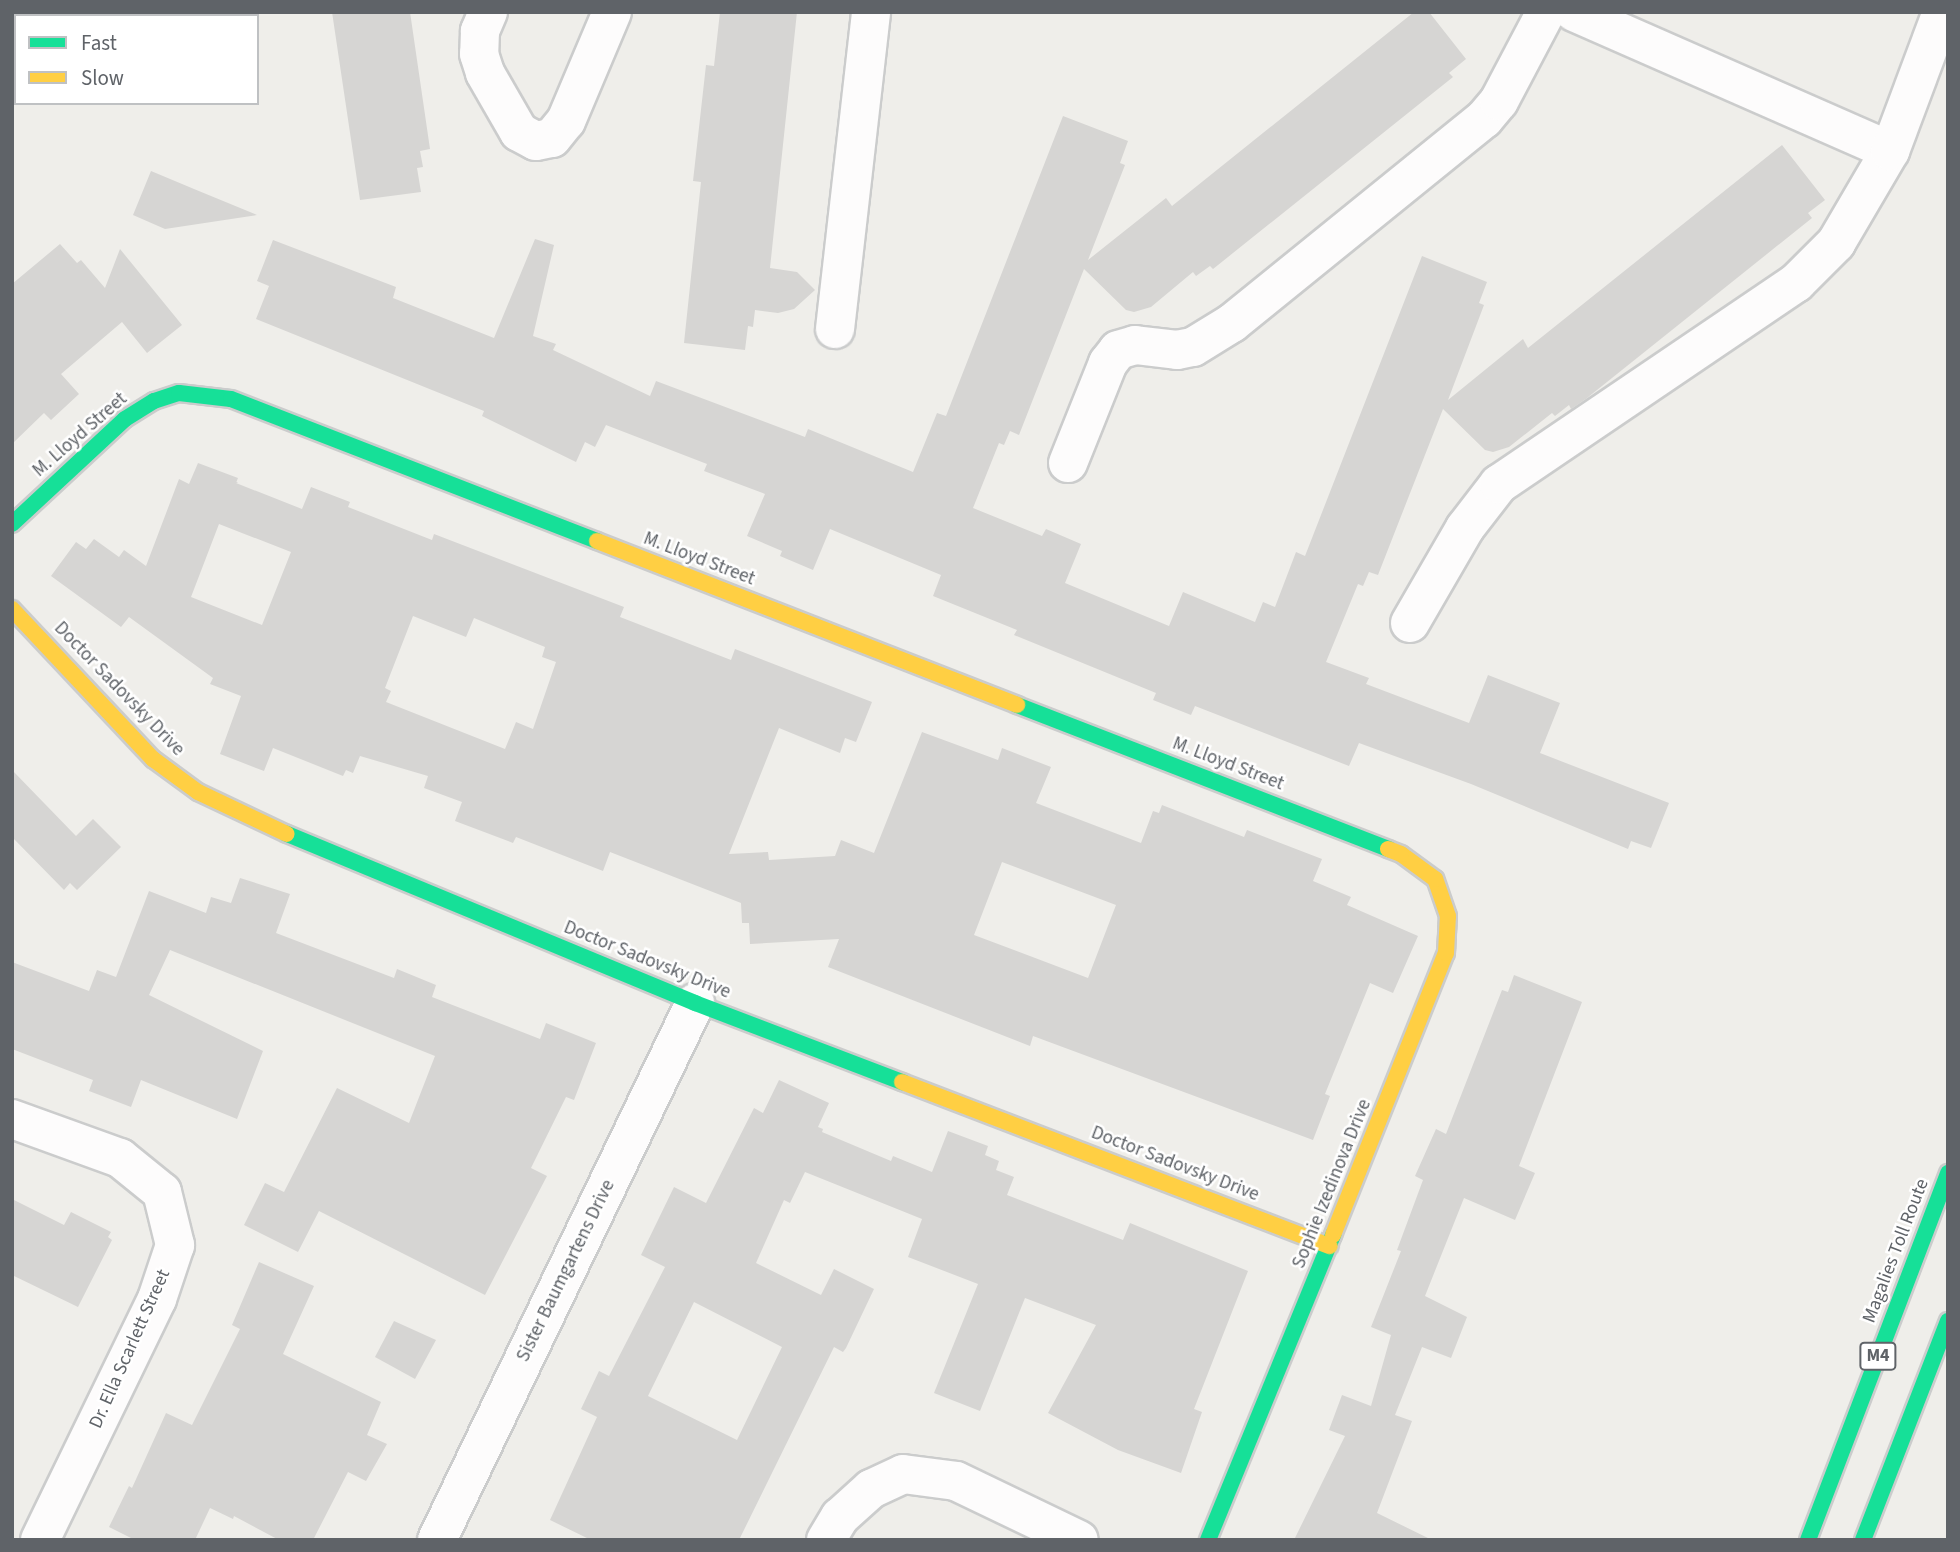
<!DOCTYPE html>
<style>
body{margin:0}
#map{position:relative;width:1960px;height:1552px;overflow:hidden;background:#efeeea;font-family:"Source Sans 3",sans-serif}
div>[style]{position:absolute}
.building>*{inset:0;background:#d6d5d3}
.roads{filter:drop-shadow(2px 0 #cbcccc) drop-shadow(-2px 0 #cbcccc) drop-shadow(0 2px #cbcccc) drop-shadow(0 -2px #cbcccc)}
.street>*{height:38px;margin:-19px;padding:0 19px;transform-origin:19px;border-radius:19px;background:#fdfcfc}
.fast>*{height:16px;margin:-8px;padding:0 8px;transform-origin:8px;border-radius:8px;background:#16e098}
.slow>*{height:16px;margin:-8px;padding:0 8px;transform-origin:8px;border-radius:8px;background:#ffcf43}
span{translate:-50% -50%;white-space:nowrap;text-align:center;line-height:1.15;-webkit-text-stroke:5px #fff;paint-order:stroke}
.shield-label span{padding:2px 5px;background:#fff;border:2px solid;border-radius:5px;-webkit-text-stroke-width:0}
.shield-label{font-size:18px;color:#5f6368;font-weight:700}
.street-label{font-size:19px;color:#5f6368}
.frame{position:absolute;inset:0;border:14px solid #5f6368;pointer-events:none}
.legend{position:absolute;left:14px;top:14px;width:245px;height:91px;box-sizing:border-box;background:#fff;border:2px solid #bfc1c3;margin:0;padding:9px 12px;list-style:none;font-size:21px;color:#5f6368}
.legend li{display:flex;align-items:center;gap:14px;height:35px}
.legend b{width:35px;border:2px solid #bfc1c3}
</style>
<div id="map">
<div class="building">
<div style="clip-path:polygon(332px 12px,410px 12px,430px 149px,420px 151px,423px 167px,417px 168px,421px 192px,360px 200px)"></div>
<div style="clip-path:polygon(720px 12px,797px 12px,770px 268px,797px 272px,815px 290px,794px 309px,778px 313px,755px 310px,753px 327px,748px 326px,745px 350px,684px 343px,701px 182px,693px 181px,706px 65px,714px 66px)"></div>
<div style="clip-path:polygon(1414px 12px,1429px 12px,1466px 59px,1449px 73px,1453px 77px,1213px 269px,1210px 266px,1196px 276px,1193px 272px,1151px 307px,1134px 312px,1126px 310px,1084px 269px,1019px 435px,1010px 431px,1004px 445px,999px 443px,973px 508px,1042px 536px,1046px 529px,1081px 544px,1065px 583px,1169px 626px,1183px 592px,1255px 622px,1263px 602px,1275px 607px,1296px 552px,1305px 556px,1422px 256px,1487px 282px,1479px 303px,1484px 305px,1448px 400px,1523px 339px,1528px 348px,1782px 145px,1825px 200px,1808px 213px,1812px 218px,1587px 398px,1571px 409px,1569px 405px,1555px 416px,1552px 413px,1509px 447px,1493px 452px,1485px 450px,1443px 409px,1378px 575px,1369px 572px,1363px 586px,1358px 584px,1326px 662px,1369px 678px,1366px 684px,1469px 723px,1488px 675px,1560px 703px,1540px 753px,1669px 803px,1651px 848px,1631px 841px,1628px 849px,1471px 784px,1359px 743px,1349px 766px,1195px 706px,1191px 715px,1153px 700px,1156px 693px,1014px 635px,1017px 630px,933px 596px,941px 575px,830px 529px,813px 570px,780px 556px,782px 551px,747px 536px,765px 494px,704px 471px,707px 464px,606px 425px,595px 447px,585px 442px,576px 462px,482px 416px,484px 411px,256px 319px,269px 286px,257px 281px,273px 240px,396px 287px,393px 298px,494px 338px,535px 239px,554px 245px,533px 336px,556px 344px,553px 350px,650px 396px,656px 381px,805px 437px,808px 429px,913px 472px,937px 413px,946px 416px,1063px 116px,1128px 141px,1120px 163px,1125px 165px,1088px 260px,1166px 198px,1172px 206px)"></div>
<div style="clip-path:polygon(151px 171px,194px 189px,257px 215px,165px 229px,133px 215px)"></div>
<div style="clip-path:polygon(60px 244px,77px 263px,81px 260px,105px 288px,120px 249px,182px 325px,147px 353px,122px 322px,61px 374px,79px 394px,51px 420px,44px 413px,12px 444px,12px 284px)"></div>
<div style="clip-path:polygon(evenodd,198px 463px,238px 478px,236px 483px,302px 509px,311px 487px,350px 502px,348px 507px,432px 540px,434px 534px,624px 607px,620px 617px,731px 660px,735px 649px,872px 702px,856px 742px,845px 738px,840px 753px,779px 728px,729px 854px,768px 852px,769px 860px,835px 856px,841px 840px,874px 853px,922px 732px,998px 760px,1002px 748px,1051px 767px,1036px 803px,1141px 843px,1153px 811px,1159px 813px,1162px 805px,1244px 837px,1247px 830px,1322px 859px,1313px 881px,1351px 897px,1347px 905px,1418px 936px,1393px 993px,1370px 983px,1325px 1094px,1330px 1096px,1313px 1140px,1033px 1036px,1030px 1046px,828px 967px,839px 939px,750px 944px,749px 923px,742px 923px,741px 903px,610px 852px,603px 871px,516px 837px,513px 843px,455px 821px,462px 802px,424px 788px,428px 776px,360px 756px,353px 773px,346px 770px,343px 776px,273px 748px,264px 771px,220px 754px,241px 696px,210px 684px,213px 678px,129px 617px,121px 627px,51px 576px,76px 542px,86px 549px,94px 539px,119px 557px,124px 550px,146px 566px,179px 479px,189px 484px,198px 463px,219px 524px,291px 552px,262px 625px,191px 597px,219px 524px,198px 463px,413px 616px,466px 637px,474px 618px,545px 647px,542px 657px,556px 662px,533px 729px,516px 722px,505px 749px,386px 702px,391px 691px,385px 688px,413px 616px,198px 463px,1002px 862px,1116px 905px,1088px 978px,974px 935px,1002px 862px)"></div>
<div style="clip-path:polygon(12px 770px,76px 836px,93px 819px,121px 847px,77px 890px,70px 883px,64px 890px,12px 837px)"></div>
<div style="clip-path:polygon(240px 878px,290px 894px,276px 933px,394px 978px,397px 969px,436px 985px,432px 997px,540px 1039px,546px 1023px,596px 1043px,574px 1100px,566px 1097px,531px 1168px,547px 1176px,485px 1295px,319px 1211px,298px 1252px,244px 1225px,265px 1183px,284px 1192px,337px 1088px,409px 1123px,435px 1056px,170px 950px,149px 995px,263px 1051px,237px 1119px,141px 1080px,131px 1107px,89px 1091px,93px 1080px,12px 1049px,12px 962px,89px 991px,97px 970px,116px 977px,149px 891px,206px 913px,211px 897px,231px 903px)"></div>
<div style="clip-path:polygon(1514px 975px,1582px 1002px,1519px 1166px,1535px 1173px,1515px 1220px,1464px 1198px,1425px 1296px,1467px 1317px,1451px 1358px,1422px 1347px,1395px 1415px,1412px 1421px,1377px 1513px,1432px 1540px,1294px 1540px,1345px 1436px,1329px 1430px,1342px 1395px,1371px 1406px,1391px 1335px,1371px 1327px,1401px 1251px,1397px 1250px,1423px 1180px,1415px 1176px,1436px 1129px,1446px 1134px,1502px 990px,1508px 992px)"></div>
<div style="clip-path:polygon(evenodd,779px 1080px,829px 1103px,818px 1127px,823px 1129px,822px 1132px,891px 1161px,893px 1156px,932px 1172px,948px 1131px,988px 1146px,985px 1155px,999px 1161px,996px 1170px,1014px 1177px,1007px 1195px,1123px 1240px,1130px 1223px,1248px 1271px,1194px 1409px,1202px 1412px,1181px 1473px,1118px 1450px,1048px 1413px,1096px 1325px,1025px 1298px,980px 1411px,934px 1393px,978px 1284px,908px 1257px,922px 1219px,805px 1172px,790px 1203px,784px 1200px,756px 1263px,821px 1295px,834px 1269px,874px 1289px,846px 1348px,843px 1352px,834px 1347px,739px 1540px,591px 1540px,550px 1520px,597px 1417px,581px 1409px,599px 1371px,609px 1376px,665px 1267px,641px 1255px,674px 1187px,706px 1203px,754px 1108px,763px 1113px,779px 1080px,694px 1302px,782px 1347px,737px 1440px,648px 1396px,694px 1302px)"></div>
<div style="clip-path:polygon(12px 1199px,64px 1225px,71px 1212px,111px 1232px,108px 1237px,112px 1240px,78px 1307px,12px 1275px)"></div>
<div style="clip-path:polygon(259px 1262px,314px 1286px,283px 1354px,381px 1402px,367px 1435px,387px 1444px,366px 1481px,348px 1472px,313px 1540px,279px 1540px,234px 1516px,233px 1519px,210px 1508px,195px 1540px,135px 1540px,109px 1527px,129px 1486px,132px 1488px,166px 1413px,192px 1425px,240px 1329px,232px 1325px)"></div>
<div style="clip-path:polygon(394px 1321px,436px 1340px,415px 1379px,375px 1357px)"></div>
</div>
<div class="roads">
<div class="street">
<div style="left:488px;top:12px;width:21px;rotate:113deg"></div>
<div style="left:480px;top:31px;width:23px;rotate:92deg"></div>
<div style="left:479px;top:54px;width:20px;rotate:72deg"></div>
<div style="left:485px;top:73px;width:68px;rotate:60deg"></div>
<div style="left:519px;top:132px;width:19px;rotate:28deg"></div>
<div style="left:536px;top:141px;width:16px;rotate:-11deg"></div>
<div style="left:552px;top:138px;width:22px;rotate:-51deg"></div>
<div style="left:566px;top:121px;width:118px;rotate:-67.1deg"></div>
<div style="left:1574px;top:12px;width:345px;rotate:23.7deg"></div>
<div style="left:835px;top:329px;width:319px;rotate:-83.5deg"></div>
<div style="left:1068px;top:463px;width:108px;rotate:-68.2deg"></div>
<div style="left:1108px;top:363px;width:16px;rotate:-52deg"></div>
<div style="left:1118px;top:350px;width:18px;rotate:-16deg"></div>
<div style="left:1135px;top:345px;width:42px;rotate:6.8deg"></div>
<div style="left:1177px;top:350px;width:16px;rotate:-11deg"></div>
<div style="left:1193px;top:347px;width:46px;rotate:-31.6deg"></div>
<div style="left:1232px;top:323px;width:324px;rotate:-39deg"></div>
<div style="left:1484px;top:119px;width:23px;rotate:-50deg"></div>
<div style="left:1499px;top:101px;width:101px;rotate:-62.2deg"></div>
<div style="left:1410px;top:623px;width:110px;rotate:-59.9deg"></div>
<div style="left:1465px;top:528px;width:56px;rotate:-52.3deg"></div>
<div style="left:1499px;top:484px;width:359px;rotate:-34.1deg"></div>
<div style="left:1796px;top:283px;width:57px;rotate:-45deg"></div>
<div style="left:1836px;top:243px;width:107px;rotate:-59.6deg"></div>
<div style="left:1890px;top:151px;width:148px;rotate:-69.5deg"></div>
<div style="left:12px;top:1119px;width:115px;rotate:19.9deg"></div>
<div style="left:120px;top:1158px;width:54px;rotate:39deg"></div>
<div style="left:162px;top:1192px;width:55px;rotate:76.2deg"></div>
<div style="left:175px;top:1245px;width:57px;rotate:108.4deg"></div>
<div style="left:157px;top:1299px;width:268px;rotate:115.9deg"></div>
<div style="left:437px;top:1540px;width:596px;rotate:-64.34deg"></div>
<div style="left:826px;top:1540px;width:27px;rotate:-59deg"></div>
<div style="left:840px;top:1517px;width:42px;rotate:-42.1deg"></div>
<div style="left:871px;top:1489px;width:35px;rotate:-25deg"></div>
<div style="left:903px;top:1474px;width:53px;rotate:7.5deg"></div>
<div style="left:956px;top:1481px;width:136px;rotate:25.6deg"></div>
</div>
<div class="fast">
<div style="left:12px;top:524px;width:154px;rotate:-42.9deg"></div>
<div style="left:125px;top:419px;width:34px;rotate:-32deg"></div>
<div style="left:154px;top:401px;width:26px;rotate:-18deg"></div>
<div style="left:179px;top:393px;width:52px;rotate:6.6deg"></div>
<div style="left:231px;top:399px;width:393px;rotate:21.2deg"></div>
<div style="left:1017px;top:705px;width:398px;rotate:21.2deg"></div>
<div style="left:287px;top:834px;width:442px;rotate:22.5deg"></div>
<div style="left:695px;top:1003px;width:222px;rotate:20.9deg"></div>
<div style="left:1208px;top:1540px;width:330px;rotate:-67.7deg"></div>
<div style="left:1808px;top:1540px;width:393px;rotate:-69.1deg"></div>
<div style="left:1863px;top:1540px;width:235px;rotate:-68.8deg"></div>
</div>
<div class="slow">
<div style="left:597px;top:541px;width:451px;rotate:21.3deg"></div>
<div style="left:12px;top:609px;width:206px;rotate:46.8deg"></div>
<div style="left:153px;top:759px;width:56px;rotate:36.3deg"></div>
<div style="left:198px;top:792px;width:98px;rotate:25.3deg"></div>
<div style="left:902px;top:1082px;width:458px;rotate:21deg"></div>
<div style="left:1333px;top:1235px;width:304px;rotate:-68.2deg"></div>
<div style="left:1446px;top:953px;width:37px;rotate:-87deg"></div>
<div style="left:1448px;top:916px;width:39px;rotate:-109deg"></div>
<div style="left:1435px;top:879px;width:42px;rotate:-143.7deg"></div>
<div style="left:1401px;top:854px;width:14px;rotate:-159deg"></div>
</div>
</div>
<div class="shield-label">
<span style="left:1878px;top:1356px">M4</span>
</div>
<div class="street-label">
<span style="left:80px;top:435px;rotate:-41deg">M. Lloyd Street</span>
<span style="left:699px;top:559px;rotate:21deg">M. Lloyd Street</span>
<span style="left:119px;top:689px;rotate:46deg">Doctor Sadovsky Drive</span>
<span style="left:1228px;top:764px;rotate:21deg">M. Lloyd Street</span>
<span style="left:647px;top:960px;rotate:22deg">Doctor Sadovsky Drive</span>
<span style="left:1175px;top:1164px;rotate:21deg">Doctor Sadovsky Drive</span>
<span style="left:1332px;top:1184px;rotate:-68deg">Sophie Izedinova Drive</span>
<span style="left:1896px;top:1251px;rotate:-69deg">Magalies Toll Route</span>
<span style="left:566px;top:1271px;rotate:-64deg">Sister Baumgartens Drive</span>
<span style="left:130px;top:1349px;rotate:-66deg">Dr. Ella Scarlett Street</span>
</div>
<div class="frame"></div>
<ul class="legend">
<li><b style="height:9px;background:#16e098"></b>Fast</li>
<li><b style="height:9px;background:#ffcf43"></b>Slow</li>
</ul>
</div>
